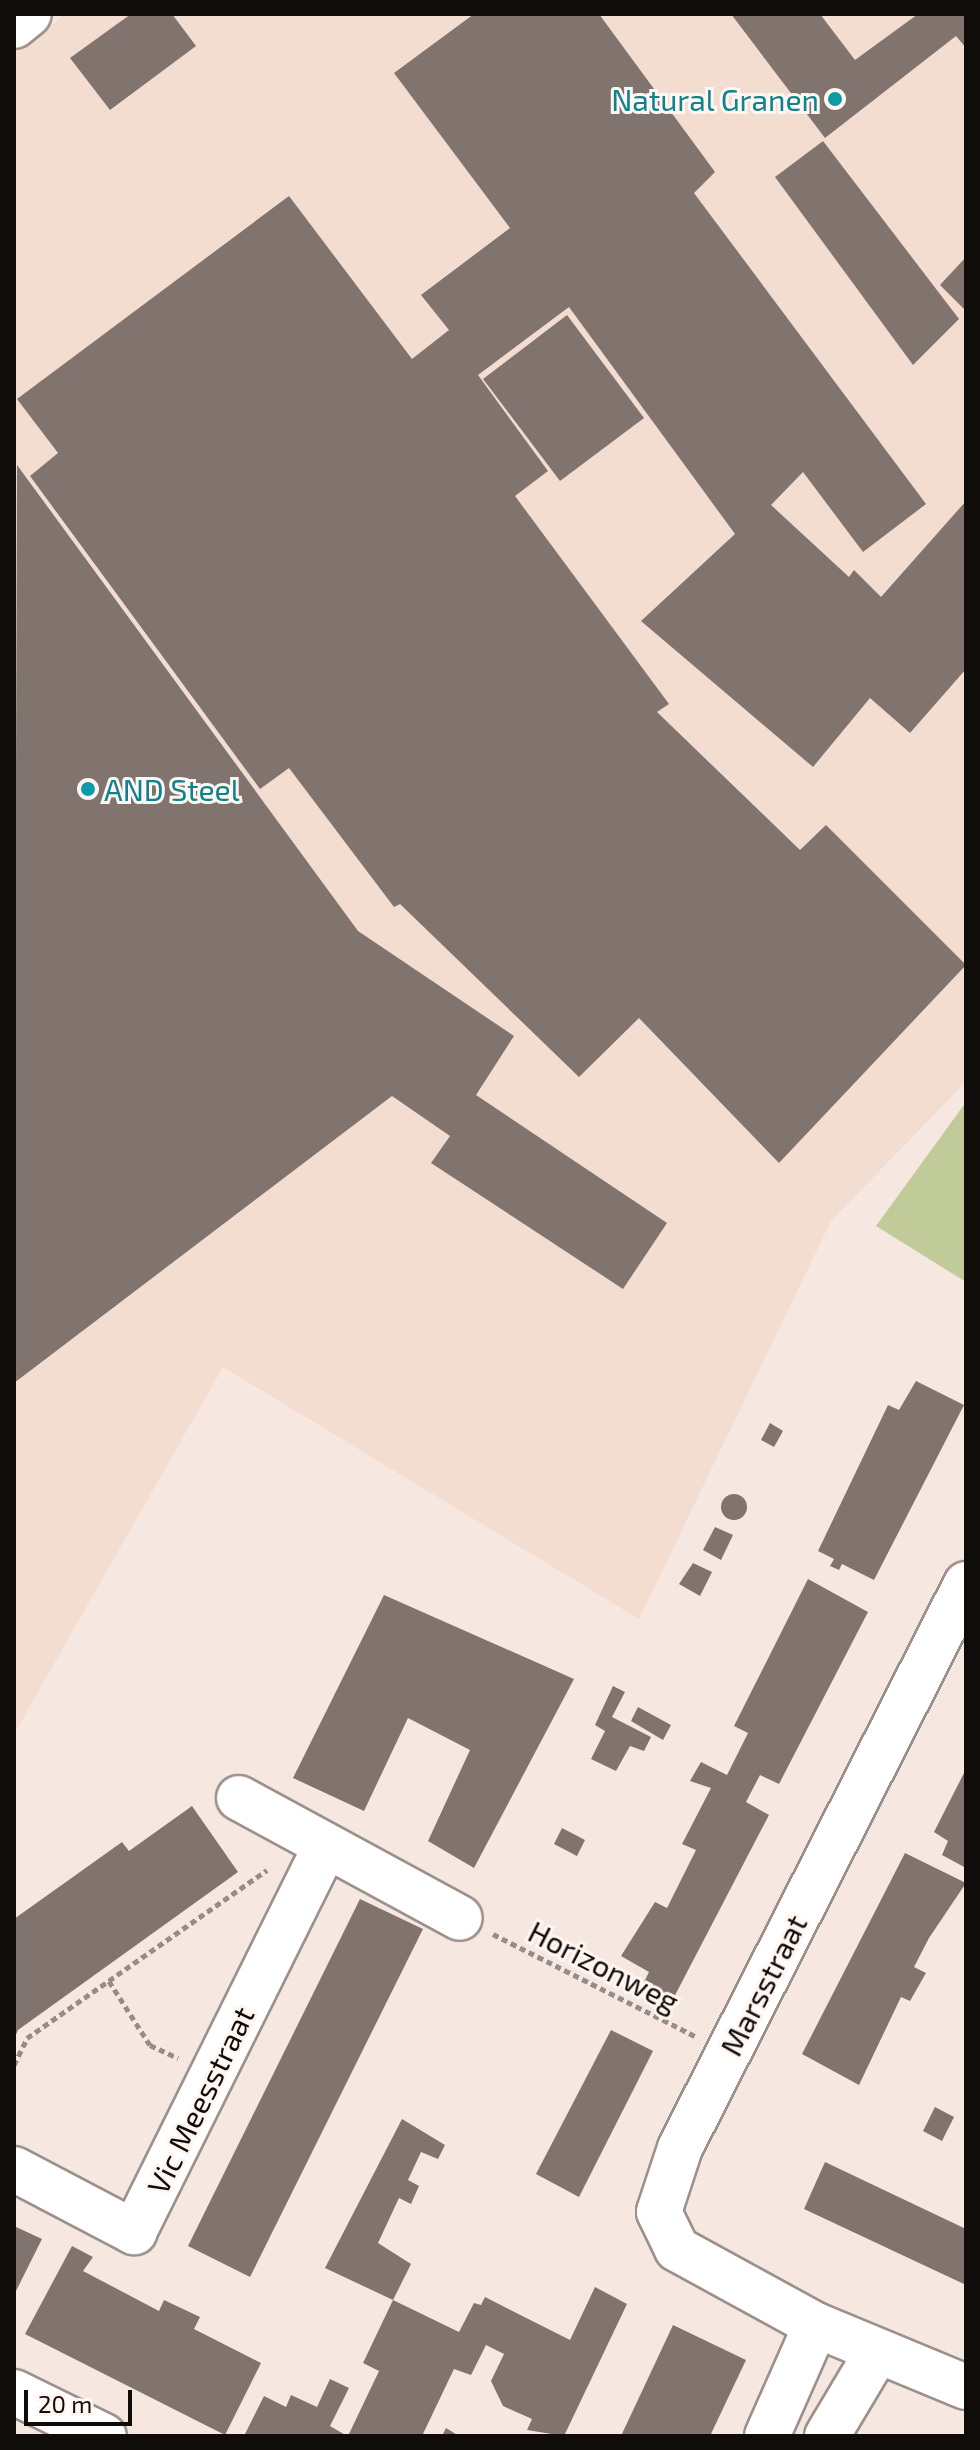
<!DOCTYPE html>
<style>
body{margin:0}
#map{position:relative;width:980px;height:2450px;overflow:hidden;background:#f6e8e1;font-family:"Exo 2",sans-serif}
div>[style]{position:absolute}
.industrial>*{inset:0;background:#f3dcd0}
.green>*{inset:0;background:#c1cb9a}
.building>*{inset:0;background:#81746f}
.round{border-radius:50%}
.path>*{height:5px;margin-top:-2.5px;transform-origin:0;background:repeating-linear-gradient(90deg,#978d88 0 6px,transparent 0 10px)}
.roads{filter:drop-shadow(2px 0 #9d908b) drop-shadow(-2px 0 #9d908b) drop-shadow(0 2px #9d908b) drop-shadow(0 -2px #9d908b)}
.minor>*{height:44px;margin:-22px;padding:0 22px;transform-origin:22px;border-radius:22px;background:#fff}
.dots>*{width:22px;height:22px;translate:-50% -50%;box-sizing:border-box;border:4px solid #fff6f2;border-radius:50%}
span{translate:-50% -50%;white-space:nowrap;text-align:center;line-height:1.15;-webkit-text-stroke:6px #fff6f2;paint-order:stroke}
.culture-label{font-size:30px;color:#0d838f}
.right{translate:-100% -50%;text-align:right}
.left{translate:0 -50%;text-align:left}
.street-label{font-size:30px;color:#100c0a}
.frame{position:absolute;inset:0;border:16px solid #100c0a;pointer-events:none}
.scale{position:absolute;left:24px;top:2390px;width:108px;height:36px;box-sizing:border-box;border:4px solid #100c0a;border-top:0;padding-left:10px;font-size:24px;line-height:28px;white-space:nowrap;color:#100c0a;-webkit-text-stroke:6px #fff6f2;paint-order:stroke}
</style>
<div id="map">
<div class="industrial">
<div style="clip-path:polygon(65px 14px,966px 14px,966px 1082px,831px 1221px,639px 1619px,223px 1367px,14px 1734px,14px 55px)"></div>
</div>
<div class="green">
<div style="clip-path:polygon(966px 1102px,966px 1282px,876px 1226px)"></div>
</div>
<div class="building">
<div style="clip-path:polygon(131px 14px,172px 14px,196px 46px,110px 110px,70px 58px)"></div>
<div style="clip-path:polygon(474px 14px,599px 14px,715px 172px,694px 193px,926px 504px,863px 552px,803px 472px,771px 505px,849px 577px,854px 570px,881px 597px,966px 501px,966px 669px,910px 733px,870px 698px,813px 767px,641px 621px,735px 534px,569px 307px,478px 375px,548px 471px,515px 496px,669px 704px,657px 712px,800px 850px,826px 825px,966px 965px,779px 1163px,639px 1018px,579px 1077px,400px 904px,394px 907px,289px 768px,260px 789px,30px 476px,58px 453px,17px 399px,289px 196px,412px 359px,449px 330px,421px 295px,510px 228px,394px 73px)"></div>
<div style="clip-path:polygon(731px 14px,820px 14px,855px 60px,918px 14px,966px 14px,966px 48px,956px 36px,825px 138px)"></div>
<div style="clip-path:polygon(823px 141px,959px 319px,913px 365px,775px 177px)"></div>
<div style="clip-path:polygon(966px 257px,966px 311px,940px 285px)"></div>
<div style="clip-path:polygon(567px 315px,644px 418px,560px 481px,483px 379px)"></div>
<div style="clip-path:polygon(17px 465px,358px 931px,514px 1036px,476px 1095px,667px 1223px,623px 1289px,431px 1163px,450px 1136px,392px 1096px,14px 1383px)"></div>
<div style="clip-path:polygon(916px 1381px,964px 1405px,874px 1580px,842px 1564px,839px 1570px,830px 1566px,834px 1559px,818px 1551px,888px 1405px,899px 1410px)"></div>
<div style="clip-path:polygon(770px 1423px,783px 1431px,774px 1447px,761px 1440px)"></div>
<div class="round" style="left:721px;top:1494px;width:26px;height:26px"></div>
<div style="clip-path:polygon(715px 1527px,733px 1535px,721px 1560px,703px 1550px)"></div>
<div style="clip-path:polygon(693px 1563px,712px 1572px,700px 1596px,679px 1584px)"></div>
<div style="clip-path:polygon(808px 1579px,868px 1612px,779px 1784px,760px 1775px,746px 1802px,769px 1815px,672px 2001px,642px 1986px,649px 1972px,621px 1956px,655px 1902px,667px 1908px,696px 1850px,682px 1844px,711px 1788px,690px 1781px,701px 1762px,727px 1775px,748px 1733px,734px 1726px)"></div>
<div style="clip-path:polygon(384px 1595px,574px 1679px,474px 1868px,428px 1841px,470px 1750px,408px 1718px,364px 1811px,293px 1778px)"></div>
<div style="clip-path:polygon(613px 1686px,625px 1692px,612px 1717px,651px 1737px,644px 1751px,630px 1746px,616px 1771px,591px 1759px,605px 1731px,595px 1725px)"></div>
<div style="clip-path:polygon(638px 1707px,671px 1725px,663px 1740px,631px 1721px)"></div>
<div style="clip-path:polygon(966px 1769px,966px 1868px,942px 1855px,948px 1841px,934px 1832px)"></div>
<div style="clip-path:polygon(192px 1806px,238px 1872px,18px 2030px,14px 2039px,14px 1919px,122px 1842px,129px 1851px)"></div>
<div style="clip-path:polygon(562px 1828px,585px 1840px,577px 1856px,554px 1844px)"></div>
<div style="clip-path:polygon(905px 1853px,966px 1883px,929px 1938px,914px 1967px,926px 1973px,910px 2001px,901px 1997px,859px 2085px,802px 2054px)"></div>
<div style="clip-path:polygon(360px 1899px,423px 1929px,250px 2277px,188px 2246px)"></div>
<div style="clip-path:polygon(611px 2030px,653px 2051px,579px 2197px,536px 2174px)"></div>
<div style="clip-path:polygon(935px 2107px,954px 2117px,942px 2141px,923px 2131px)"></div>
<div style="clip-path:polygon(402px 2119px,445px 2145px,438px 2159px,421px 2152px,408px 2180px,419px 2186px,411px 2204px,399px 2198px,378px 2243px,411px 2264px,393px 2300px,325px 2268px)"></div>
<div style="clip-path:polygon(825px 2162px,966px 2229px,966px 2285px,804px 2209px)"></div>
<div style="clip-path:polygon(14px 2226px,42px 2239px,14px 2295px)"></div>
<div style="clip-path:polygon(72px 2246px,93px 2257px,83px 2271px,159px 2311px,164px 2300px,200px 2317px,194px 2329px,261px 2363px,225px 2435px,25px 2334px)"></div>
<div style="clip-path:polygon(595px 2287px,627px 2304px,564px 2436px,527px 2430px,532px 2419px,503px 2406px,491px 2381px,504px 2354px,486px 2345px,471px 2375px,454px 2369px,422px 2436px,348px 2436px,379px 2371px,363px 2363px,393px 2300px,459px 2332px,474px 2303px,481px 2305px,485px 2297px,570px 2340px)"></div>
<div style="clip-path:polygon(673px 2325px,746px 2360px,710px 2436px,621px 2436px)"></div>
<div style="clip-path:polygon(330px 2379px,349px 2388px,330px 2426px,347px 2436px,244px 2436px,264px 2396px,286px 2407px,291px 2395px,317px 2407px)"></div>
<div style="clip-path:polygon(446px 2428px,459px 2436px,442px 2436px)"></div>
</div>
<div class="path">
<div style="left:493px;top:1934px;width:226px;rotate:26.8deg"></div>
<div style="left:109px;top:1981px;width:76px;rotate:57.4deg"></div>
<div style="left:150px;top:2045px;width:31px;rotate:25deg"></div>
<div style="left:14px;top:2065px;width:30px;rotate:-64deg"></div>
<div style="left:27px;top:2038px;width:293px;rotate:-35deg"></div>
</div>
<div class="roads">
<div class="minor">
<div style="left:14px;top:26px;width:19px;rotate:-39deg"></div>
<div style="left:966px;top:1584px;width:632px;rotate:116.89deg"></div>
<div style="left:680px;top:2148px;width:67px;rotate:108.2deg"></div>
<div style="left:659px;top:2212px;width:41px;rotate:64.1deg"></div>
<div style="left:677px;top:2249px;width:158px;rotate:28.7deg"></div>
<div style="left:816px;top:2325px;width:162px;rotate:22.5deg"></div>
<div style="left:239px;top:1798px;width:251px;rotate:28.5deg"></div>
<div style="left:14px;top:2169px;width:136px;rotate:27.7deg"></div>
<div style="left:134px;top:2232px;width:431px;rotate:-63.6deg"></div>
<div style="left:14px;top:2392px;width:100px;rotate:26.1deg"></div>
<div style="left:767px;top:2436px;width:121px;rotate:-66.2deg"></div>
<div style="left:827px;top:2436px;width:98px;rotate:-59.2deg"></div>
</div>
</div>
<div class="dots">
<div style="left:835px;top:99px;background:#0f9aa8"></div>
<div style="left:88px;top:789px;background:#0f9aa8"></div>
</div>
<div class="culture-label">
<span class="right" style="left:819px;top:99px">Natural Granen</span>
<span class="left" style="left:104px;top:789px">AND Steel</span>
</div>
<div class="street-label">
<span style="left:604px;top:1966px;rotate:27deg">Horizonweg</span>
<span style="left:763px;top:1985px;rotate:-63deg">Marsstraat</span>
<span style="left:200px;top:2100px;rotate:-64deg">Vic Meesstraat</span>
</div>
<div class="frame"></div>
<div class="scale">20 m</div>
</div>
